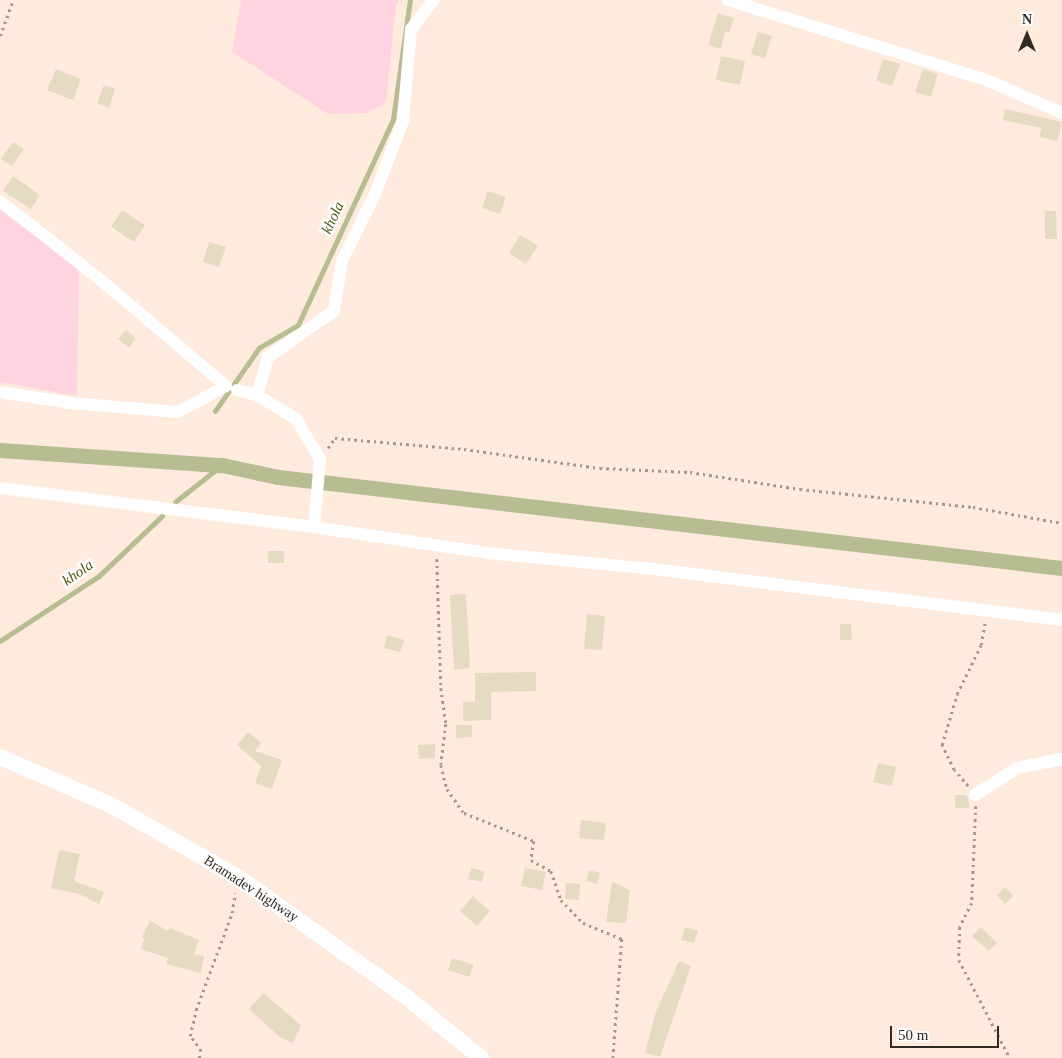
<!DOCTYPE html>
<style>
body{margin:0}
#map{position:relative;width:1062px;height:1058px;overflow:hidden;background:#ffebde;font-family:"Times New Roman",serif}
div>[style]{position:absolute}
.green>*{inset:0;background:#ffd4e0}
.stream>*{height:4.5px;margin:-2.25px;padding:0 2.25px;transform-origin:2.25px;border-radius:2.25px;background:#b7bc91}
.canal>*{height:15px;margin:-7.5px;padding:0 7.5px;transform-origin:7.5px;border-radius:7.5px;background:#b7bc91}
.building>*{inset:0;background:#e5dac2}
.path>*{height:2.5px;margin-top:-1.25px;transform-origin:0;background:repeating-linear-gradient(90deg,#a6978d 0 2.5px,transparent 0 6.5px)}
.minor>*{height:12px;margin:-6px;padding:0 6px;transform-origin:6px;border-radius:6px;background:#fff}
.tertiary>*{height:16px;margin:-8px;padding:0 8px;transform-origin:8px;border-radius:8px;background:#fff}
span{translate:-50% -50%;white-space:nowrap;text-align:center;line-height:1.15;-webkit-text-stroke:5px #fdfdfd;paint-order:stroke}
.street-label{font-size:14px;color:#322923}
.water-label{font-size:15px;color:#50550e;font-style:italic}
.north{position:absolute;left:1002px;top:10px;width:50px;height:50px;-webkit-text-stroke:4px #fdfdfd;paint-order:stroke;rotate:0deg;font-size:14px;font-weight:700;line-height:20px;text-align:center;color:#322923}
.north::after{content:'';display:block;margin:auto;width:18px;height:22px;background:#322923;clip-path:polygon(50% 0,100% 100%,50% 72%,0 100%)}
.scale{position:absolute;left:890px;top:1026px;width:109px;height:22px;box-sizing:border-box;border:2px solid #322923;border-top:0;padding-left:6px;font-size:15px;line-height:18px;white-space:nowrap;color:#322923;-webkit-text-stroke:4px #fdfdfd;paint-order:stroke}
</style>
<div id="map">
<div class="green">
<div style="clip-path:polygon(241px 0,399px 0,396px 6px,386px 102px,368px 113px,328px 114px,232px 52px)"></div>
<div style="clip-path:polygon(0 210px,79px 268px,77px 396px,0 382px)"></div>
</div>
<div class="stream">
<div style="left:215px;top:411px;width:77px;rotate:-55.1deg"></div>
<div style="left:259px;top:348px;width:45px;rotate:-30.5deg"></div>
<div style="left:298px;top:325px;width:227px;rotate:-65.2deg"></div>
<div style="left:393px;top:119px;width:120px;rotate:-81.9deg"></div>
<div style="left:175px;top:502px;width:60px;rotate:-38.2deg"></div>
<div style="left:0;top:641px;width:118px;rotate:-33.3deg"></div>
<div style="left:99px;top:576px;width:87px;rotate:-43.6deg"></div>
</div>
<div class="canal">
<div style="left:0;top:450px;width:223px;rotate:3.9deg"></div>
<div style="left:222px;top:465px;width:57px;rotate:12.1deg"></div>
<div style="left:278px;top:477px;width:789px;rotate:6.62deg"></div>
</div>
<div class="building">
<div style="clip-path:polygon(718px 13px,734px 18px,729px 33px,725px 31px,721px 49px,708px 45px)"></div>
<div style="clip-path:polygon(758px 32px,772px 36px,765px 58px,751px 54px)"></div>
<div style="clip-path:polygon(721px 56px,745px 61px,740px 85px,716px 80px)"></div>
<div style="clip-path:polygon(883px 59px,900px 64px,892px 86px,876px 81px)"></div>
<div style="clip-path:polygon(56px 69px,81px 79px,73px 100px,47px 90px)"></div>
<div style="clip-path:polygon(923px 69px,938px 74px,931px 97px,915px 92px)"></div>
<div style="clip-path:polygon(104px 85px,115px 89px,109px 108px,97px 103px)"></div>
<div style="clip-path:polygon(1005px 109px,1062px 122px,1057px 142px,1039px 136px,1042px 128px,1003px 120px)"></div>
<div style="clip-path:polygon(13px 142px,24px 149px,12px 166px,1px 159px)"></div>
<div style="clip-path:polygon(13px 176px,40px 195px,31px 209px,3px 191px)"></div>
<div style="clip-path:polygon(488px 191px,506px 197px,500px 214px,482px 208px)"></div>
<div style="clip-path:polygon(122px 210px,145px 225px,134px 242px,111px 227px)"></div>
<div style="clip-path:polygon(1045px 211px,1056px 211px,1057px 239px,1045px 239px)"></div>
<div style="clip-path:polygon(520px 235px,538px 246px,526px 264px,509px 253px)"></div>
<div style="clip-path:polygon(209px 242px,226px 247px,219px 267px,203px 262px)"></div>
<div style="clip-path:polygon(126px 330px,136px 338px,129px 348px,118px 339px)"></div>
<div style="clip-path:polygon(268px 551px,284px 551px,284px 563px,268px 563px)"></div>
<div style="clip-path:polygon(466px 594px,470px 668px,454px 670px,450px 595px)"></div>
<div style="clip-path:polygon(587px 614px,605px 616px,602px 650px,584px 649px)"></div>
<div style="clip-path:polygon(840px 624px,851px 624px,852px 640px,840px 640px)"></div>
<div style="clip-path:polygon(387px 635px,404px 640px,400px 652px,384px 648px)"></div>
<div style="clip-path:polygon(536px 672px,536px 691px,491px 692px,491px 720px,463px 721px,463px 702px,475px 702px,475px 673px)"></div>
<div style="clip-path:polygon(456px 725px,472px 725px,472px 737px,456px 738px)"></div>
<div style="clip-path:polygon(248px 732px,261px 743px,255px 751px,282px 760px,272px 789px,255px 783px,261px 766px,237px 745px)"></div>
<div style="clip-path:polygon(435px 744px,435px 758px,419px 759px,418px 745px)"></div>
<div style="clip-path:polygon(878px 763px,896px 767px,892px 786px,873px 782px)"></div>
<div style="clip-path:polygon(955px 795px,967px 795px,970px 808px,955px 808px)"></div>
<div style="clip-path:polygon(581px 820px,606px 823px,604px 840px,579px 838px)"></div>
<div style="clip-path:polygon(59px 850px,80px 854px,74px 881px,104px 892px,99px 904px,79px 894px,51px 888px)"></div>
<div style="clip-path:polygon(471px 868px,484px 871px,482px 882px,468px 879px)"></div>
<div style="clip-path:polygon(525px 868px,546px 872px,542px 890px,521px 886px)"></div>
<div style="clip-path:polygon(589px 870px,600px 873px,597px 884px,586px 881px)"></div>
<div style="clip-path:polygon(612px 882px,630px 890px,626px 923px,606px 922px)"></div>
<div style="clip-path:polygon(566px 883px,580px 884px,579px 900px,565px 899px)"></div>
<div style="clip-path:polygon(1005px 887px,1013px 896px,1005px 904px,997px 895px)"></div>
<div style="clip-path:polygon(473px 896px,490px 911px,477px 926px,460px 911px)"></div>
<div style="clip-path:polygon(150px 921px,168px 931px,170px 928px,199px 940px,194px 954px,204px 956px,201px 973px,166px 964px,168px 958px,141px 949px,144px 939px,142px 937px)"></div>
<div style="clip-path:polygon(685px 927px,698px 931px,694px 943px,681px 940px)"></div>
<div style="clip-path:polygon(981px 927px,997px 943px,989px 951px,972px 936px)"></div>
<div style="clip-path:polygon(452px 958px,474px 965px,469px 977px,448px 970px)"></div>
<div style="clip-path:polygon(679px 961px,691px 966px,660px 1057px,645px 1053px,655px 1014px)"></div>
<div style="clip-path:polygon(263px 993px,301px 1025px,293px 1043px,280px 1037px,249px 1009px)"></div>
</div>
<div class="path">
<div style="left:0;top:36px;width:38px;rotate:-70deg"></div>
<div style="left:328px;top:448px;width:12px;rotate:-55deg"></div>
<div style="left:335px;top:438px;width:129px;rotate:4.9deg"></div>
<div style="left:464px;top:449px;width:137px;rotate:8deg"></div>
<div style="left:600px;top:468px;width:90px;rotate:2.5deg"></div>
<div style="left:690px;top:472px;width:111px;rotate:8.8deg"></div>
<div style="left:800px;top:489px;width:174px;rotate:5.9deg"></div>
<div style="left:973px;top:507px;width:90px;rotate:10.2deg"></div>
<div style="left:437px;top:559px;width:129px;rotate:88.2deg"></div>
<div style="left:441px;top:688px;width:36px;rotate:82deg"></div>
<div style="left:446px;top:724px;width:41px;rotate:97deg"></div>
<div style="left:441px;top:765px;width:25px;rotate:76deg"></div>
<div style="left:447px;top:789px;width:29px;rotate:55deg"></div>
<div style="left:464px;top:813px;width:75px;rotate:21.8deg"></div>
<div style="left:534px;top:841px;width:19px;rotate:99deg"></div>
<div style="left:531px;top:860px;width:23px;rotate:29deg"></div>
<div style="left:551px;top:871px;width:31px;rotate:71deg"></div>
<div style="left:561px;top:900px;width:32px;rotate:46deg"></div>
<div style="left:583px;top:923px;width:42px;rotate:22.3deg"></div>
<div style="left:622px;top:939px;width:119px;rotate:94.3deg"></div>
<div style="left:968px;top:786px;width:21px;rotate:-131deg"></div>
<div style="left:954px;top:770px;width:28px;rotate:-116deg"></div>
<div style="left:942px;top:745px;width:53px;rotate:-73.6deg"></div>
<div style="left:957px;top:694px;width:55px;rotate:-63.9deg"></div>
<div style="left:981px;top:645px;width:22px;rotate:-80deg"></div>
<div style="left:976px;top:806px;width:97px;rotate:92.4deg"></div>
<div style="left:972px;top:903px;width:27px;rotate:117deg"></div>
<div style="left:960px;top:927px;width:33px;rotate:92deg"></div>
<div style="left:959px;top:960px;width:110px;rotate:62.5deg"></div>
<div style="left:199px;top:1058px;width:7px;rotate:-74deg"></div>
<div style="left:201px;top:1051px;width:19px;rotate:-126deg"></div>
<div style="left:190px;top:1036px;width:27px;rotate:-77deg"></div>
<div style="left:196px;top:1010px;width:103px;rotate:-69.6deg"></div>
<div style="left:232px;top:913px;width:20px;rotate:-81deg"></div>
</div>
<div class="minor">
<div style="left:728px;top:0;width:273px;rotate:17.2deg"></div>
<div style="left:989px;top:81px;width:80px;rotate:23.7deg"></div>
<div style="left:0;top:201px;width:130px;rotate:38.1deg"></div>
<div style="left:102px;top:281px;width:162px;rotate:40.3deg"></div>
<div style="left:226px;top:386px;width:55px;rotate:151.6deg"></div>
<div style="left:178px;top:412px;width:108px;rotate:-175.2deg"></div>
<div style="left:70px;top:403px;width:71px;rotate:-171.1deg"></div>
<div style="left:237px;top:390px;width:21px;rotate:14deg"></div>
<div style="left:257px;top:395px;width:46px;rotate:31.6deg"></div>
<div style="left:296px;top:419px;width:47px;rotate:59deg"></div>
<div style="left:320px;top:459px;width:68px;rotate:95deg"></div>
<div style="left:257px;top:395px;width:40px;rotate:-74deg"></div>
<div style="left:268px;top:357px;width:80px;rotate:-34.9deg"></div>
<div style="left:334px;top:311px;width:51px;rotate:-80.9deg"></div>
<div style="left:342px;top:261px;width:75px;rotate:-63.8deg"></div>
<div style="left:375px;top:194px;width:78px;rotate:-69deg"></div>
<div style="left:403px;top:121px;width:92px;rotate:-85deg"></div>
<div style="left:411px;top:29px;width:37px;rotate:-52deg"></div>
<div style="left:0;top:488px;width:316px;rotate:7.1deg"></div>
<div style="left:314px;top:527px;width:175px;rotate:8.5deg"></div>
<div style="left:487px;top:553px;width:168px;rotate:5.5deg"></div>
<div style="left:654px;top:569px;width:411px;rotate:7.1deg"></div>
<div style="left:975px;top:795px;width:50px;rotate:-32.7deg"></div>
<div style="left:1017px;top:768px;width:46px;rotate:-11.3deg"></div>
</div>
<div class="tertiary">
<div style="left:0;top:757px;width:121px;rotate:23.4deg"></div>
<div style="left:111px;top:805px;width:146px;rotate:29.6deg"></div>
<div style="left:238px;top:877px;width:205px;rotate:35.5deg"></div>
<div style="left:405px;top:996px;width:98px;rotate:39.2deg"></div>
</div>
<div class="street-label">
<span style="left:251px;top:889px;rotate:33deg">Bramadev highway</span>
</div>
<div class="water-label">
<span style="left:333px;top:218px;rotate:-65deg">khola</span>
<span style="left:78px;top:573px;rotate:-35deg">khola</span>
</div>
<div class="north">N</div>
<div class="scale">50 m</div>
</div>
